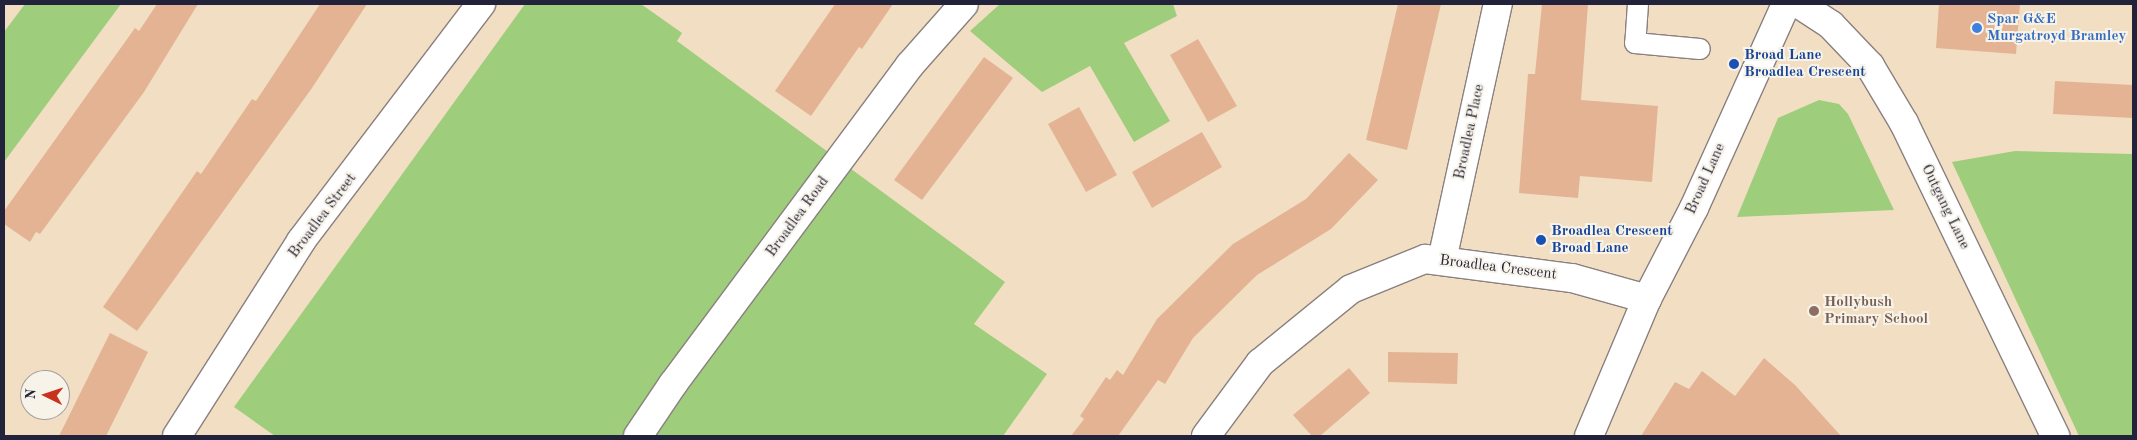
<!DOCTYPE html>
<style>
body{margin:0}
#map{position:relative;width:2137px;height:440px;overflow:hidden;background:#f2dfc3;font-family:"Old Standard TT",serif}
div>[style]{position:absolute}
.green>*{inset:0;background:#9ecd7b}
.building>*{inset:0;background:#e3b394}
.roads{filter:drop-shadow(1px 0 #8a807f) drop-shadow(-1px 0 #8a807f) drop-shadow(0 1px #8a807f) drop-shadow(0 -1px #8a807f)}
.lane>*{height:20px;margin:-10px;padding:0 10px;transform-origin:10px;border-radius:10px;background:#fff}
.street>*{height:28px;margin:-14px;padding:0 14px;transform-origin:14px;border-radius:14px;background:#fff}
.secondary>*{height:28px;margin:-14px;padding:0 14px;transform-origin:14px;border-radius:14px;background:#fff}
.dots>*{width:14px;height:14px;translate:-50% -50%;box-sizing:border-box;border:2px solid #f7f3e8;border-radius:50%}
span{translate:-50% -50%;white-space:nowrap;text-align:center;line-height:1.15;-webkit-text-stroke:4px #f7f3e8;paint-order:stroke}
.shop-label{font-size:15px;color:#366cbe;font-weight:700}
.left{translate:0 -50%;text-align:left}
.transit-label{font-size:15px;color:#164399;font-weight:700}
.street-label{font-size:15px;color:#22223b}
.education-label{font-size:15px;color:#785e54;font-weight:700}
.frame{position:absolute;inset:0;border:5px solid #22223b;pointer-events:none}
.north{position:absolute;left:20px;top:370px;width:50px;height:50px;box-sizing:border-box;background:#f7f3e8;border:1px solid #a29fa3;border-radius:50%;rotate:274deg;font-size:14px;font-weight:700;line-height:20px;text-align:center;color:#22223b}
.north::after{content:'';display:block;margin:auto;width:18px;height:22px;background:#c8321e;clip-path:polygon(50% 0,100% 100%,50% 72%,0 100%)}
</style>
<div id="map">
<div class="green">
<div style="clip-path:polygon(25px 4px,121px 4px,4px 162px,4px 32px)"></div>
<div style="clip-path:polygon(525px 4px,641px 4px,682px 33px,677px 41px,1005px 282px,974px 324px,1047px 374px,1003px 436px,275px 436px,234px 407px)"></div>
<div style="clip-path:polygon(1000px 4px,1173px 4px,1177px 16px,1124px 43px,1170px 121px,1134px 142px,1090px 66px,1042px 92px,970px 31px)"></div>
<div style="clip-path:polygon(1819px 100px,1839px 104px,1848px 114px,1894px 210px,1737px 217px,1778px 118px)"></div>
<div style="clip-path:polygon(2015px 151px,2133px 154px,2133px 436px,2079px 436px,1952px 162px)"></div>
</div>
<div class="building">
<div style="clip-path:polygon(157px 4px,198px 4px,144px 92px,40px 234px,36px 232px,30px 242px,4px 224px,4px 211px,135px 28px,139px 31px)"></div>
<div style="clip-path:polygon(320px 4px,367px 4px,312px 88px,137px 331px,103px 307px,197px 171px,201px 174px,252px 99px,256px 101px)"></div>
<div style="clip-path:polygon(835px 4px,893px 4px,862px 49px,859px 47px,811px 116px,775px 91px)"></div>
<div style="clip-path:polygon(1398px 4px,1441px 4px,1407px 150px,1366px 140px)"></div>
<div style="clip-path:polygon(1542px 4px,1588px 4px,1581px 100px,1658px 106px,1652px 182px,1580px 176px,1578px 198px,1519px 193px,1528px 74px,1535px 74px)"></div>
<div style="clip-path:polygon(1939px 4px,2020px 4px,2016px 54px,1936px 48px)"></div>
<div style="clip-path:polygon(1198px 39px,1237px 106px,1208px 122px,1170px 55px)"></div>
<div style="clip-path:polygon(984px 57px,1013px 78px,922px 200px,894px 180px)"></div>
<div style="clip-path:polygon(2055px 81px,2133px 85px,2133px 118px,2053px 114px)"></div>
<div style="clip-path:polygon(1079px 107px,1117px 175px,1086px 192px,1048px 124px)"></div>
<div style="clip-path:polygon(1202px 132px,1222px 167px,1152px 208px,1132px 172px)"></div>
<div style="clip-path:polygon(1349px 153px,1378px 180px,1331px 229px,1257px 275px,1193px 338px,1165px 384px,1158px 380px,1118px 436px,1071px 436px,1084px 419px,1080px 416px,1106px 377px,1110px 380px,1117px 370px,1123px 375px,1157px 319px,1233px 244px,1306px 199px)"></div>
<div style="clip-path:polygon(110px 333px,148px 352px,106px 436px,59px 436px)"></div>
<div style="clip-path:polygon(1388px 352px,1458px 353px,1457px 384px,1388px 382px)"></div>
<div style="clip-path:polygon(1764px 358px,1795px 385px,1841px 436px,1641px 436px,1675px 382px,1689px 389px,1702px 371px,1735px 396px)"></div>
<div style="clip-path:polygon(1349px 368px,1370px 393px,1320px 436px,1312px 436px,1293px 415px)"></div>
</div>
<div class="roads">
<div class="lane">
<div style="left:1638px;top:4px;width:39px;rotate:94deg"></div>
<div style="left:1635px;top:43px;width:65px;rotate:5.3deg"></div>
</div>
<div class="street">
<div style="left:1799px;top:4px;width:38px;rotate:33deg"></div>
<div style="left:1831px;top:25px;width:57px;rotate:46.4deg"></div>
<div style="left:1870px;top:66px;width:66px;rotate:59.2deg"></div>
<div style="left:1904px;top:123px;width:348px;rotate:64.2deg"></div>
<div style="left:1442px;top:260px;width:262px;rotate:-77.7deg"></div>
<div style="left:177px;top:436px;width:231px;rotate:-57.5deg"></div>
<div style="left:301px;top:241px;width:298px;rotate:-52.8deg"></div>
<div style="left:638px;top:436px;width:63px;rotate:-56.1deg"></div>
<div style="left:673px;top:384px;width:397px;rotate:-53.4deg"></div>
<div style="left:910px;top:65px;width:81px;rotate:-48.5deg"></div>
<div style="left:1206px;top:436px;width:91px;rotate:-53.5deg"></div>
<div style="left:1260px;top:363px;width:117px;rotate:-39.1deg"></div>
<div style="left:1351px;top:289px;width:80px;rotate:-22.1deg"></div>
<div style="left:1425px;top:259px;width:148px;rotate:7.4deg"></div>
<div style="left:1572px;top:278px;width:78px;rotate:15.6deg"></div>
</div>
<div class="secondary">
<div style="left:1589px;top:436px;width:149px;rotate:-67.1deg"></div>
<div style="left:1647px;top:299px;width:102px;rotate:-62.7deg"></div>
<div style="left:1694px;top:208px;width:224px;rotate:-65.7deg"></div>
</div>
</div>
<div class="dots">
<div style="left:1977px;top:28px;background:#3f7fe0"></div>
<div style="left:1734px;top:64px;background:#1a4fb4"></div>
<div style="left:1541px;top:240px;background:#1a4fb4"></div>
<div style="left:1814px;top:311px;background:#8d6e63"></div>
</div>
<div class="shop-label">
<span class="left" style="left:1987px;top:28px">Spar G&amp;E<br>Murgatroyd Bramley</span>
</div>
<div class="transit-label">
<span class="left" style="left:1744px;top:64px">Broad Lane<br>Broadlea Crescent</span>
<span class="left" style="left:1551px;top:240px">Broadlea Crescent<br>Broad Lane</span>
</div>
<div class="street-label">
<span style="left:1470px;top:132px;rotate:-78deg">Broadlea Place</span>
<span style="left:1706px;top:179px;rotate:-66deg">Broad Lane</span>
<span style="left:1945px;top:207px;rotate:64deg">Outgang Lane</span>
<span style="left:323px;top:216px;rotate:-53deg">Broadlea Street</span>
<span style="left:798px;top:217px;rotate:-54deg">Broadlea Road</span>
<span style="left:1498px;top:268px;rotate:7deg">Broadlea Crescent</span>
</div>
<div class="education-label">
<span class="left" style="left:1824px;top:311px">Hollybush<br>Primary School</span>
</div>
<div class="frame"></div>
<div class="north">N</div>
</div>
